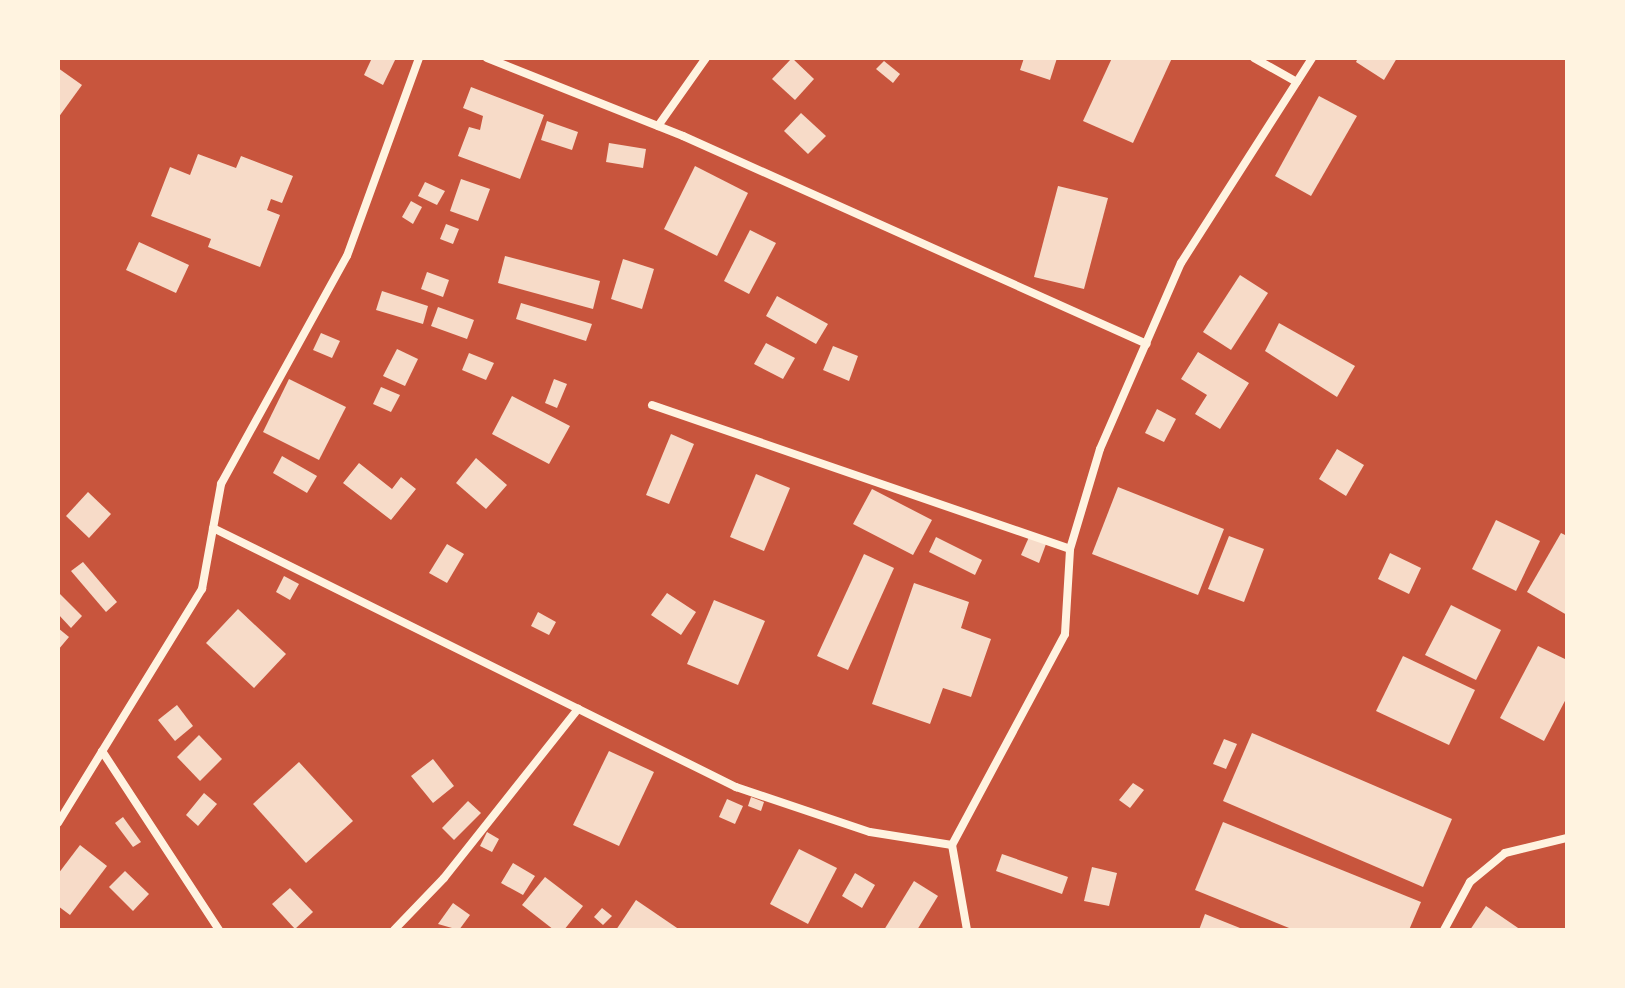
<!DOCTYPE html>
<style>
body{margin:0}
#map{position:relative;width:1625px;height:988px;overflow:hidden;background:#c8553d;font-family:Lato,sans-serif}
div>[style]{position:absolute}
.building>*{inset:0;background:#f7dbc8}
.minor>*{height:8px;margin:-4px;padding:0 4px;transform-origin:4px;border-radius:4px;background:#fff3e0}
span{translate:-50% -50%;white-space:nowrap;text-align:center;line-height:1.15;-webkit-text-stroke:6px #fff3e0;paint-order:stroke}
.frame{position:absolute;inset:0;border:60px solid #fff3e0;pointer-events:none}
</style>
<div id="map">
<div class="building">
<div style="clip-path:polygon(372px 58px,396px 58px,383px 85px,364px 75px)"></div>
<div style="clip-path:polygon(792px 58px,814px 79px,795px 100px,772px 79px)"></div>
<div style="clip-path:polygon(1024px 58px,1057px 58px,1050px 80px,1020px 70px)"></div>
<div style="clip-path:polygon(1112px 58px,1172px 58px,1133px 143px,1083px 121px)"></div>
<div style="clip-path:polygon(1358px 58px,1397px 58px,1384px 80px,1356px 62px)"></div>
<div style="clip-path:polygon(884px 61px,900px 74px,893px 83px,876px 69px)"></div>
<div style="clip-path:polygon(58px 68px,82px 85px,58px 118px)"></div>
<div style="clip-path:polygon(471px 87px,544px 115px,520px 179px,458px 156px,469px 127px,480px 130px,483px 116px,463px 108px)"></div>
<div style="clip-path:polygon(1319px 96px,1357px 116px,1311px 196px,1275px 176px)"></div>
<div style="clip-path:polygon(801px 113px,826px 136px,808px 154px,784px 131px)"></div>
<div style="clip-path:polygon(547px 121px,578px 132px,572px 150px,541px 140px)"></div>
<div style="clip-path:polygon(609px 143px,646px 149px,643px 168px,606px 162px)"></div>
<div style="clip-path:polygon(198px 154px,236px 168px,241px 156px,293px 176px,282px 203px,271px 199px,267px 210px,280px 215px,260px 267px,208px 247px,211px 239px,151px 216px,170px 167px,190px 175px)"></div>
<div style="clip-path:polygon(695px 166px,748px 193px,717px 256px,664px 229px)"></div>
<div style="clip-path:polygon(461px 179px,490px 189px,478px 221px,450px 211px)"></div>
<div style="clip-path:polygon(425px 182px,445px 191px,437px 205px,418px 196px)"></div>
<div style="clip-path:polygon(1058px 186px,1108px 198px,1084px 289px,1034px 277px)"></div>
<div style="clip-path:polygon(411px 201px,422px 207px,413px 224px,402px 217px)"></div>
<div style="clip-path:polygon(446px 224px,459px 229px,453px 244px,440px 239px)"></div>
<div style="clip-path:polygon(750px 230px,776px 243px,749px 294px,724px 281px)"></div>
<div style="clip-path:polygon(139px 242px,189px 265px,176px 293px,126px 270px)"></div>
<div style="clip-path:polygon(505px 256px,600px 281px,593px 309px,498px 283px)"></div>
<div style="clip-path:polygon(623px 259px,654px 269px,642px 309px,611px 299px)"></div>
<div style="clip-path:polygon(427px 272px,449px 280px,443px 297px,421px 289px)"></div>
<div style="clip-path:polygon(1240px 275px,1268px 293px,1231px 350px,1203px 332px)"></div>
<div style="clip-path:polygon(382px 291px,428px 306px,423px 324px,376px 310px)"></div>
<div style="clip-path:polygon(777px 296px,828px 324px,816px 344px,766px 316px)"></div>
<div style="clip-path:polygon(521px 303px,592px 324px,586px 341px,516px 319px)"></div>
<div style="clip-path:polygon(438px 307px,474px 320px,467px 339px,431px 326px)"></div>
<div style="clip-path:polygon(1279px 323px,1355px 366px,1337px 397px,1265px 351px)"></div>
<div style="clip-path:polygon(321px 333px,340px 341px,332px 358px,313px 350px)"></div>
<div style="clip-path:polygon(766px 343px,795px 358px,783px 379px,754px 364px)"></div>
<div style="clip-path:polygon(833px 346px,858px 356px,849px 381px,823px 370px)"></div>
<div style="clip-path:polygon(397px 349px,418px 359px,405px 386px,383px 376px)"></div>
<div style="clip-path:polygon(1198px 352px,1249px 383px,1220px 429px,1195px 414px,1207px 395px,1181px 379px)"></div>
<div style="clip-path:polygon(469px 353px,494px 363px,486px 380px,462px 370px)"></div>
<div style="clip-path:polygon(289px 379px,346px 407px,319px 460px,263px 432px)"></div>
<div style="clip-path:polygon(554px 379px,567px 384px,557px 408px,545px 403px)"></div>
<div style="clip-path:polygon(381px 387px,400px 395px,391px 412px,373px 404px)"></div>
<div style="clip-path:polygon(512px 396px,570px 426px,549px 464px,492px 434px)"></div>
<div style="clip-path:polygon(1157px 409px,1176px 419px,1164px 442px,1145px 433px)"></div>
<div style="clip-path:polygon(671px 434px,694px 444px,669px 504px,646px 495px)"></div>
<div style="clip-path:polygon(1337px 449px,1364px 465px,1346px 496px,1319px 479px)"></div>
<div style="clip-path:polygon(282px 456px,317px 476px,307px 493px,273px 473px)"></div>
<div style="clip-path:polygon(476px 458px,507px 485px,486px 509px,456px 483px)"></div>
<div style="clip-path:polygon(359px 463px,392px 489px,401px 477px,416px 489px,391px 520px,343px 483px)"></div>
<div style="clip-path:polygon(756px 474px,790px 488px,764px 551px,730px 537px)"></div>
<div style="clip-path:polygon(1118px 487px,1224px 529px,1198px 595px,1092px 554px)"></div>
<div style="clip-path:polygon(872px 489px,932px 520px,913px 555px,853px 524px)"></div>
<div style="clip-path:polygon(88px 492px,111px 514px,89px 538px,66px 516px)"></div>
<div style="clip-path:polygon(1496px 520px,1540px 541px,1516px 591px,1472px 569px)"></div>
<div style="clip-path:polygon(1561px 533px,1567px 536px,1567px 615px,1527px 592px)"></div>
<div style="clip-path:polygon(1229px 536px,1264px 549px,1244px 602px,1208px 589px)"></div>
<div style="clip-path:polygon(936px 537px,982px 560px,975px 575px,929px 552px)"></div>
<div style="clip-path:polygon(1029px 537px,1046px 544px,1039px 563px,1021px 555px)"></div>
<div style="clip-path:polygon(447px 544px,464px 554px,447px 583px,429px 573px)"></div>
<div style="clip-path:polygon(1390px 553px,1421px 568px,1409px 594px,1378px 579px)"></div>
<div style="clip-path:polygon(864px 554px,894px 568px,848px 670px,817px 656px)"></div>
<div style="clip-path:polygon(83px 562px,117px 602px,106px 612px,71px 571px)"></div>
<div style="clip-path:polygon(284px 576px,299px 584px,290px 600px,276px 592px)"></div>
<div style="clip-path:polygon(914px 583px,969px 602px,961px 628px,991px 639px,971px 697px,943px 688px,930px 724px,872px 704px)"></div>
<div style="clip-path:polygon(58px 592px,82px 616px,71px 628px,58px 614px)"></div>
<div style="clip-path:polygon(667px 593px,696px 612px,681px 635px,651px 615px)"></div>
<div style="clip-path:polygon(714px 600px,765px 621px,738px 685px,687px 664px)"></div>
<div style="clip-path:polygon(1451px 605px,1501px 630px,1476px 680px,1425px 655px)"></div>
<div style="clip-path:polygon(238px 609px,286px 654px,254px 688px,206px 643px)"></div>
<div style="clip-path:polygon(538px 612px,556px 622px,549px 635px,531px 626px)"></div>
<div style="clip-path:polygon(58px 628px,69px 637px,58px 650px)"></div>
<div style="clip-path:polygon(1538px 646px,1567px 660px,1567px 697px,1544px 741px,1500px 718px)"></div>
<div style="clip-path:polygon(1403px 656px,1475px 690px,1449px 745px,1376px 711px)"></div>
<div style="clip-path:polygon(177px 705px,193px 726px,175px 741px,158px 720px)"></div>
<div style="clip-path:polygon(1252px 733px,1452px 819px,1423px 887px,1223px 801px)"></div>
<div style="clip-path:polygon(199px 735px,222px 759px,200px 781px,177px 757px)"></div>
<div style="clip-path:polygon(1224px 739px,1237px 744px,1226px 769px,1213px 764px)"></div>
<div style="clip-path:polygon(609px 751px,654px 772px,619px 846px,573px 825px)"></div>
<div style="clip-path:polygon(433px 759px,454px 786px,433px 803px,411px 776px)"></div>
<div style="clip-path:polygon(299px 762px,353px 821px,306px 863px,253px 804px)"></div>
<div style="clip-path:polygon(1133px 783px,1144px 790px,1130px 808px,1119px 800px)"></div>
<div style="clip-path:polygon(204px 793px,217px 804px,198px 826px,186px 815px)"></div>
<div style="clip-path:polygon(751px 797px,764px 802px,761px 811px,748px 806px)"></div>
<div style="clip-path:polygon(727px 799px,743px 806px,735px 824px,719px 817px)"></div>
<div style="clip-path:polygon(468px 801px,481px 813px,454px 840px,442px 828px)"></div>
<div style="clip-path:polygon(123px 817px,141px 842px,133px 847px,115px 823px)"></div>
<div style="clip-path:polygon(1223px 822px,1421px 902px,1409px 930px,1294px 930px,1195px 890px)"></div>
<div style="clip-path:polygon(487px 832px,499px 839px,492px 852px,480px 846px)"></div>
<div style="clip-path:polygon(80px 845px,107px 866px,70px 915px,58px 906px,58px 874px)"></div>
<div style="clip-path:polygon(799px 849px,837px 868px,808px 924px,770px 904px)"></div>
<div style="clip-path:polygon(1002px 854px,1068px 877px,1062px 894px,996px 871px)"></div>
<div style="clip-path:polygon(513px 863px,535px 876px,523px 895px,501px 883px)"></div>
<div style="clip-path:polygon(1092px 867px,1117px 873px,1109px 906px,1084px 901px)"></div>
<div style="clip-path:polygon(125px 871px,149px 894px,133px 911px,109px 887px)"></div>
<div style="clip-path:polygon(855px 873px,875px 885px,862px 908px,842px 896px)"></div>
<div style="clip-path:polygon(545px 877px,583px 906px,564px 930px,554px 930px,522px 905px)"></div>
<div style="clip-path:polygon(914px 881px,938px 896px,917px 930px,884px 930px)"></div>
<div style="clip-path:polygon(290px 888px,313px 912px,295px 929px,272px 904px)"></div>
<div style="clip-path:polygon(636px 900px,680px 930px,616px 930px)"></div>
<div style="clip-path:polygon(453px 903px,470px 915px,459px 930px,438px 924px)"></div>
<div style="clip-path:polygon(1486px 906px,1521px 930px,1470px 930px)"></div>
<div style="clip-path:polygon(602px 908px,612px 916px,603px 925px,594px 917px)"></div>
<div style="clip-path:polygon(1205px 914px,1245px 930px,1199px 930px)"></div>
</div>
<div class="minor">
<div style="left:487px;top:58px;width:211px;rotate:21.7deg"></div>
<div style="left:683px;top:136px;width:508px;rotate:24.15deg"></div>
<div style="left:1254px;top:58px;width:49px;rotate:29.2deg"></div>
<div style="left:658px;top:126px;width:83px;rotate:-54.8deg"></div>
<div style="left:652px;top:405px;width:442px;rotate:19deg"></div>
<div style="left:213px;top:528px;width:584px;rotate:26.35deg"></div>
<div style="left:736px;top:787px;width:141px;rotate:18.6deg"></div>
<div style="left:870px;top:832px;width:83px;rotate:9deg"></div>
<div style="left:102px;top:751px;width:214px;rotate:56.8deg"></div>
<div style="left:58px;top:823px;width:275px;rotate:-58.4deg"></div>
<div style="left:202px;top:589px;width:107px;rotate:-79.7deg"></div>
<div style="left:221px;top:484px;width:260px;rotate:-61.1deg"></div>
<div style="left:347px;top:256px;width:211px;rotate:-70deg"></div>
<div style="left:394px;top:930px;width:72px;rotate:-46.1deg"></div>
<div style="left:444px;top:878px;width:216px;rotate:-51.6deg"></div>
<div style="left:967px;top:930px;width:86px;rotate:-100deg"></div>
<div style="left:952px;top:845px;width:239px;rotate:-61.8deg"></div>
<div style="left:1065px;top:634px;width:85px;rotate:-86.6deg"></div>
<div style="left:1070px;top:549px;width:104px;rotate:-73.3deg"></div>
<div style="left:1100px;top:449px;width:203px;rotate:-66.5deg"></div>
<div style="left:1181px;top:263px;width:243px;rotate:-57.4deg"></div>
<div style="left:1444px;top:930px;width:55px;rotate:-61.6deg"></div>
<div style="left:1470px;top:882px;width:45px;rotate:-39.6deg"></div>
<div style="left:1505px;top:853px;width:64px;rotate:-13.6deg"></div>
</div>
<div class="frame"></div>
</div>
